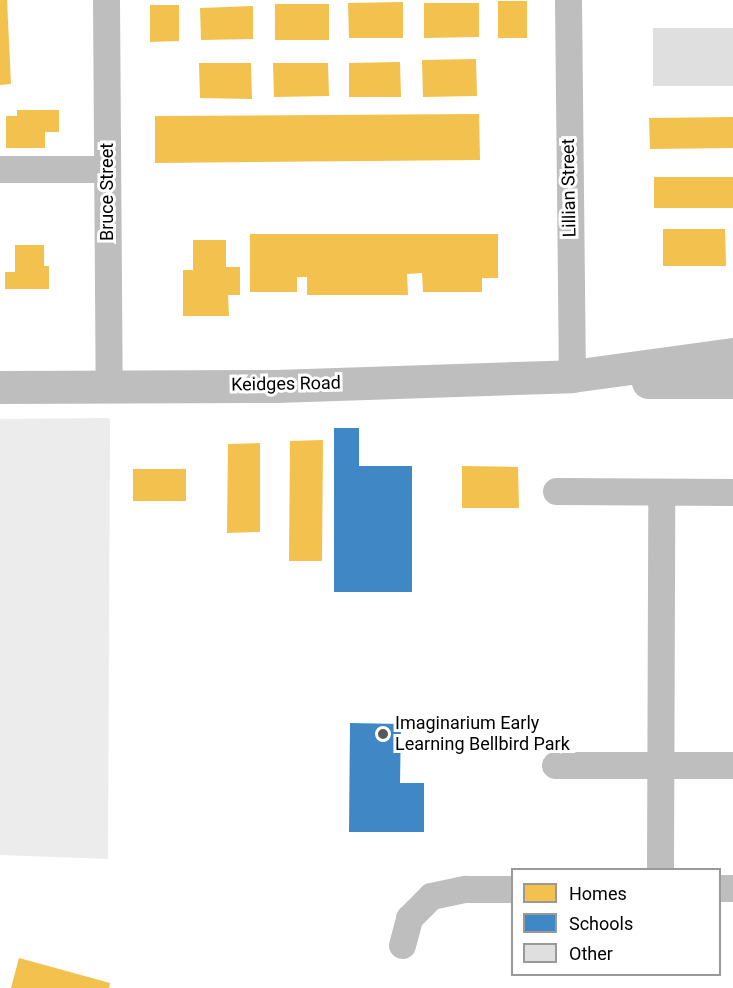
<!DOCTYPE html>
<style>
body{margin:0}
#map{position:relative;width:733px;height:988px;overflow:hidden;background:#fff;font-family:Roboto,sans-serif}
div>[style]{position:absolute}
.green>*{inset:0;background:#ececec}
.homes>*{inset:0;background:#f2c14e}
.schools>*{inset:0;background:#3f88c5}
.building>*{inset:0;background:#dfdfdf}
.minor>*{height:27px;margin:-13.5px;padding:0 13.5px;transform-origin:13.5px;border-radius:13.5px;background:#bebebe}
.tertiary>*{height:33px;margin:-16.5px;padding:0 16.5px;transform-origin:16.5px;border-radius:16.5px;background:#bebebe}
.dots>*{width:16px;height:16px;translate:-50% -50%;box-sizing:border-box;border:3px solid #fff;border-radius:50%}
span{translate:-50% -50%;white-space:nowrap;text-align:center;line-height:1.15;-webkit-text-stroke:6px #fff;paint-order:stroke}
.street-label{font-size:18px;color:#000}
.poi-label{font-size:18px;color:#000}
.left{translate:0 -50%;text-align:left}
.legend{position:absolute;left:511px;top:868px;width:210px;height:108px;box-sizing:border-box;background:#fff;border:2px solid #999;margin:0;padding:8px 10px;list-style:none;font-size:18px;color:#000}
.legend li{display:flex;align-items:center;gap:12px;height:30px}
.legend b{width:30px;border:2px solid #999}
</style>
<div id="map">
<div class="green">
<div style="clip-path:polygon(110px 418px,108px 859px,0 855px,0 419px)"></div>
</div>
<div class="homes">
<div style="clip-path:polygon(0 0,7px 0,11px 84px,0 85px)"></div>
<div style="clip-path:polygon(498px 1px,527px 1px,527px 38px,498px 38px)"></div>
<div style="clip-path:polygon(403px 2px,403px 38px,349px 38px,348px 3px)"></div>
<div style="clip-path:polygon(424px 3px,479px 3px,479px 37px,424px 38px)"></div>
<div style="clip-path:polygon(275px 4px,329px 4px,329px 40px,275px 40px)"></div>
<div style="clip-path:polygon(150px 5px,179px 5px,179px 41px,150px 42px)"></div>
<div style="clip-path:polygon(253px 6px,253px 39px,201px 40px,200px 8px)"></div>
<div style="clip-path:polygon(476px 59px,477px 96px,423px 97px,422px 60px)"></div>
<div style="clip-path:polygon(400px 62px,401px 97px,349px 97px,349px 63px)"></div>
<div style="clip-path:polygon(199px 63px,251px 63px,252px 99px,200px 98px)"></div>
<div style="clip-path:polygon(273px 63px,328px 63px,329px 96px,274px 97px)"></div>
<div style="clip-path:polygon(17px 110px,59px 110px,59px 132px,45px 132px,45px 148px,6px 148px,6px 116px,17px 116px)"></div>
<div style="clip-path:polygon(479px 114px,480px 160px,155px 163px,155px 116px)"></div>
<div style="clip-path:polygon(733px 117px,733px 148px,650px 149px,649px 118px)"></div>
<div style="clip-path:polygon(654px 177px,733px 177px,733px 208px,654px 208px)"></div>
<div style="clip-path:polygon(663px 229px,725px 229px,726px 266px,663px 266px)"></div>
<div style="clip-path:polygon(250px 234px,498px 234px,498px 278px,482px 278px,482px 292px,423px 292px,422px 273px,407px 274px,408px 295px,307px 295px,307px 277px,297px 277px,297px 292px,250px 292px)"></div>
<div style="clip-path:polygon(193px 240px,226px 240px,226px 267px,240px 267px,240px 295px,228px 295px,229px 316px,183px 316px,183px 270px,193px 270px)"></div>
<div style="clip-path:polygon(15px 245px,44px 245px,44px 266px,49px 266px,49px 289px,5px 289px,5px 272px,15px 272px)"></div>
<div style="clip-path:polygon(323px 440px,322px 561px,289px 561px,290px 441px)"></div>
<div style="clip-path:polygon(260px 443px,260px 532px,227px 533px,228px 444px)"></div>
<div style="clip-path:polygon(462px 466px,518px 467px,519px 508px,462px 508px)"></div>
<div style="clip-path:polygon(133px 469px,186px 469px,186px 501px,133px 501px)"></div>
<div style="clip-path:polygon(19px 958px,110px 983px,109px 988px,11px 988px)"></div>
</div>
<div class="schools">
<div style="clip-path:polygon(334px 428px,359px 428px,359px 466px,412px 466px,412px 592px,334px 592px)"></div>
<div style="clip-path:polygon(350px 723px,401px 724px,400px 783px,424px 783px,424px 832px,349px 832px)"></div>
</div>
<div class="building">
<div style="clip-path:polygon(653px 28px,733px 28px,733px 86px,653px 86px)"></div>
</div>
<div class="minor">
<div style="left:106px;top:0;width:384px;rotate:89.6deg"></div>
<div style="left:568px;top:0;width:376px;rotate:89.4deg"></div>
<div style="left:0;top:169px;width:107px"></div>
<div style="left:556px;top:491px;width:177px;rotate:0.3deg"></div>
<div style="left:555px;top:765px;width:178px"></div>
<div style="left:660px;top:870px;width:378px;rotate:-89.8deg"></div>
<div style="left:720px;top:888px;width:13px"></div>
<div style="left:402px;top:945px;width:28px;rotate:-75deg"></div>
<div style="left:409px;top:918px;width:31px;rotate:-45deg"></div>
<div style="left:431px;top:896px;width:35px;rotate:-12deg"></div>
<div style="left:465px;top:889px;width:47px"></div>
</div>
<div class="tertiary">
<div style="left:648px;top:382px;width:85px"></div>
<div style="left:0;top:387px;width:276px;rotate:-0.2deg"></div>
<div style="left:276px;top:386px;width:296px;rotate:-1.9deg"></div>
<div style="left:572px;top:376px;width:162px;rotate:-7.8deg"></div>
</div>
<div class="dots">
<div style="left:383px;top:734px;background:#595959"></div>
</div>
<div class="street-label">
<span style="left:569px;top:188px;rotate:-91deg">Lillian Street</span>
<span style="left:107px;top:192px;rotate:-90deg">Bruce Street</span>
<span style="left:286px;top:384px;rotate:-1deg">Keidges Road</span>
</div>
<div class="poi-label">
<span class="left" style="left:395px;top:734px">Imaginarium Early<br>Learning Bellbird Park</span>
</div>
<ul class="legend">
<li><b style="height:16px;background:#f2c14e"></b>Homes</li>
<li><b style="height:16px;background:#3f88c5"></b>Schools</li>
<li><b style="height:16px;background:#dfdfdf"></b>Other</li>
</ul>
</div>
